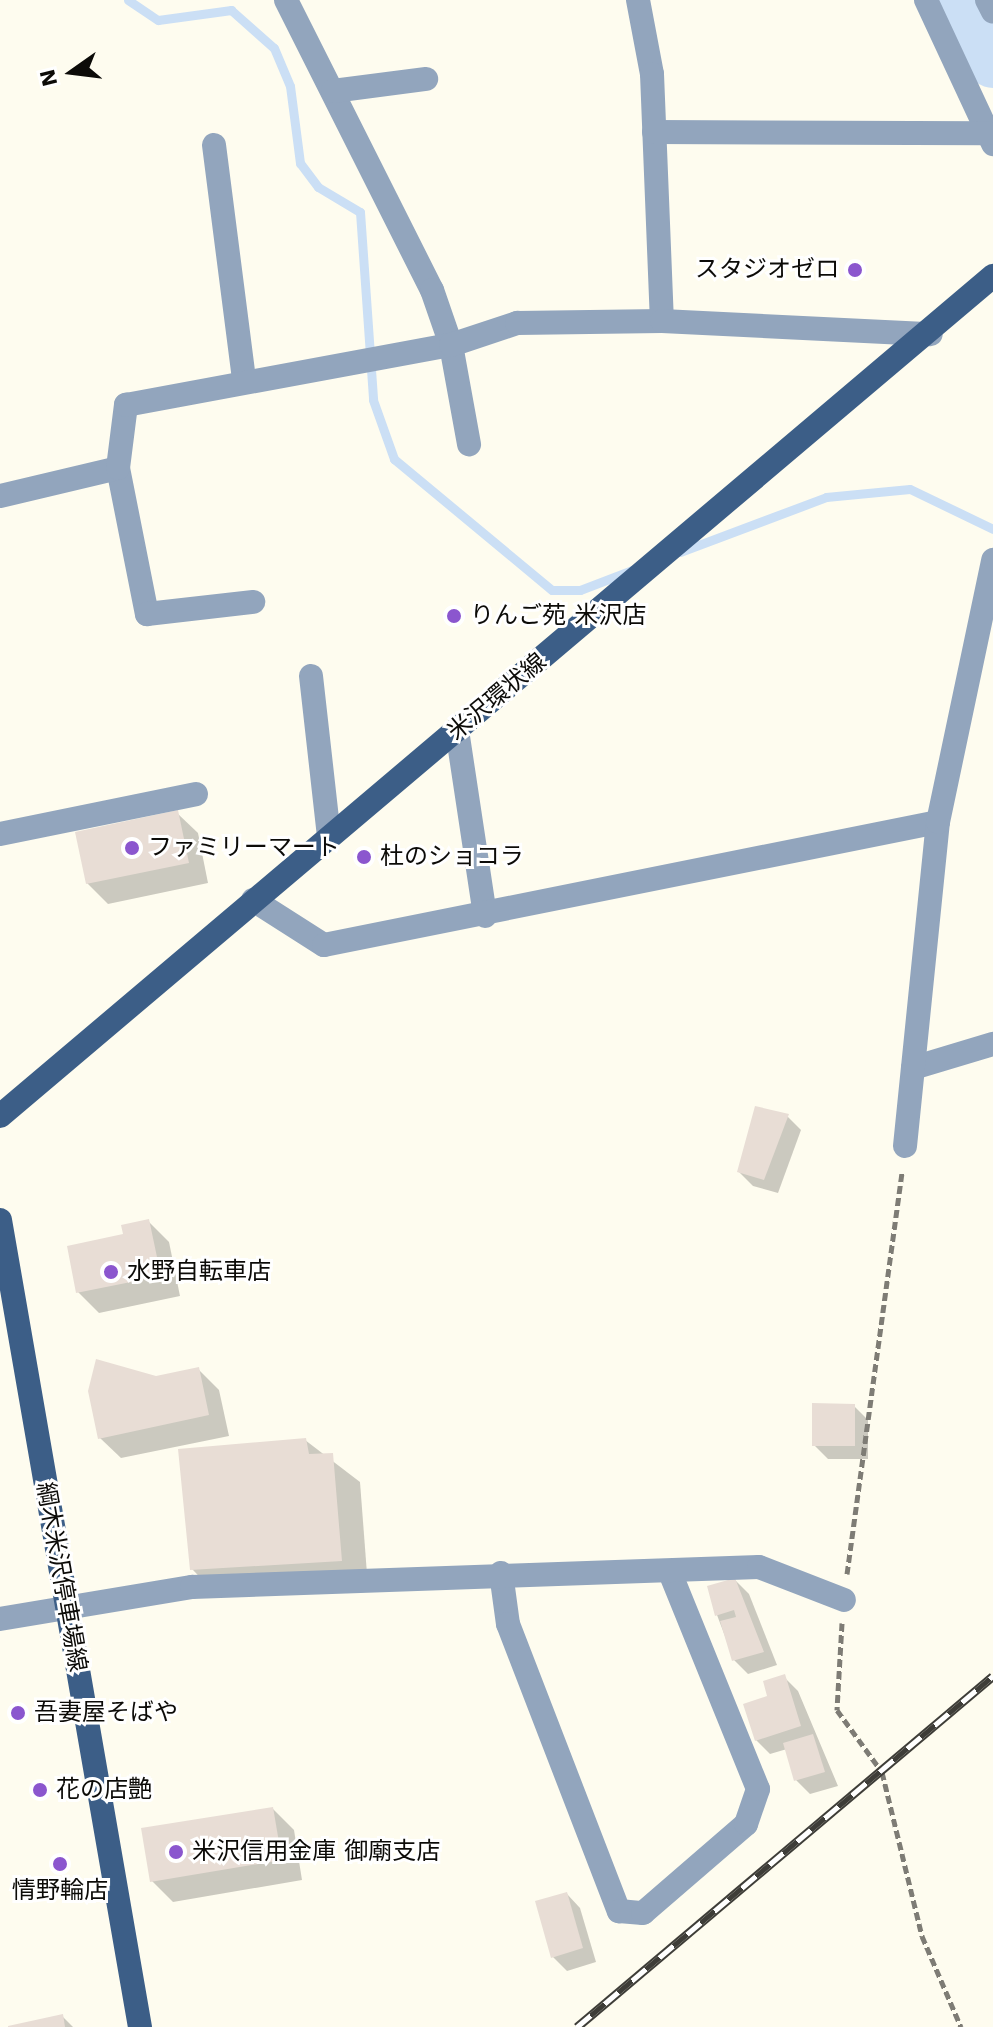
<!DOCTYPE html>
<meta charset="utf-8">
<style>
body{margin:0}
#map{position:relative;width:993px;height:2027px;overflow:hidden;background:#fefcef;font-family:"Work Sans","Noto Sans JP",sans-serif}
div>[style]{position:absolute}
.shadow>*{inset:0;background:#0003}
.stream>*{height:9px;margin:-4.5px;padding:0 4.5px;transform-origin:4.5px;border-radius:4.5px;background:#cbdff5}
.river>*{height:56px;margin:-28px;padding:0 28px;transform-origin:28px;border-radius:28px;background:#cbdff5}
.building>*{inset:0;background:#e8ddd5}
.path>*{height:5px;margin-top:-2.5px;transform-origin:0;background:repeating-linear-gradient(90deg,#7e7c75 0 8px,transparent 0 12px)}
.minor>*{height:24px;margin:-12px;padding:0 12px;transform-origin:12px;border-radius:12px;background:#92a5bd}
.major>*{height:24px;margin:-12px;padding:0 12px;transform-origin:12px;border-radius:12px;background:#3c5e87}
.rail>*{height:9px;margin-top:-4.5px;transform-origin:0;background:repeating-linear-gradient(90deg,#fff 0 18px,#3e3d38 0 36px);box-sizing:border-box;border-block:2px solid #3e3d38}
.dots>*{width:22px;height:22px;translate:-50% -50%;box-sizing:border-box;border:4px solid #fff;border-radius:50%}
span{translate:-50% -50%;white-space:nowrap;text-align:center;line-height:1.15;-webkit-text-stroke:6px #fff;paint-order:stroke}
.poi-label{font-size:24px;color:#0c0b08}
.right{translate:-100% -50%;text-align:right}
.left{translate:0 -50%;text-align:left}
.street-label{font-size:24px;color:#0c0b08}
.north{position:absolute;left:32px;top:32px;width:80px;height:80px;-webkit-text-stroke:6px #fff;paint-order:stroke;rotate:256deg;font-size:22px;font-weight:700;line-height:32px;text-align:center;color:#0c0b08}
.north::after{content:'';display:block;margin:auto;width:28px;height:36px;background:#0c0b08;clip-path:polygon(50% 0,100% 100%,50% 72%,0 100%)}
</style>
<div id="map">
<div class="shadow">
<div style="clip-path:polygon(177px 813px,198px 833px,208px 883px,108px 904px,87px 883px)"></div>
<div style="clip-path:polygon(787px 1116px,801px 1130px,778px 1193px,753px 1186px,739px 1172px)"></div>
<div style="clip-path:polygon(148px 1221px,169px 1242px,180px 1296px,99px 1313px,78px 1292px,125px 1236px)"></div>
<div style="clip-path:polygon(198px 1369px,219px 1390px,229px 1436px,121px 1458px,100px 1438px)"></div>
<div style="clip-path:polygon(854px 1406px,868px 1420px,868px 1459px,828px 1459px,814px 1445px)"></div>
<div style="clip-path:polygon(305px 1440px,360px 1482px,368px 1587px,218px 1596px,192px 1569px)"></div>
<div style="clip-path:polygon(735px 1580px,749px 1594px,777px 1665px,748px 1674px,734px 1660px,717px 1615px)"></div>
<div style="clip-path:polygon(784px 1677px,798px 1691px,838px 1786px,810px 1794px,796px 1780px,787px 1749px,770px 1754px,756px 1740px)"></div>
<div style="clip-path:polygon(273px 1809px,294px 1830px,302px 1880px,173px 1902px,152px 1881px)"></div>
<div style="clip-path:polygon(567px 1894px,580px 1908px,596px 1962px,567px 1971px,553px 1957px)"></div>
<div style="clip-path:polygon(62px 2016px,73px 2027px,12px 2027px)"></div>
</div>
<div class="stream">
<div style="left:128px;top:0;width:36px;rotate:34deg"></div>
<div style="left:158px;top:20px;width:74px;rotate:-7.8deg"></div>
<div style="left:231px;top:10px;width:57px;rotate:41.5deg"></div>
<div style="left:274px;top:48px;width:41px;rotate:67.2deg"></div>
<div style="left:290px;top:86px;width:78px;rotate:82.6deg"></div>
<div style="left:300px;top:163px;width:30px;rotate:53deg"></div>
<div style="left:318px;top:187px;width:49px;rotate:30.8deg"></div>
<div style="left:360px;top:212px;width:188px;rotate:86deg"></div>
<div style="left:373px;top:400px;width:63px;rotate:70.4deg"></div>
<div style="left:394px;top:459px;width:205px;rotate:39.7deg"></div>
<div style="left:552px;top:590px;width:28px"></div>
<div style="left:580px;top:590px;width:56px;rotate:-21deg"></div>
<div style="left:680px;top:552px;width:156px;rotate:-20.6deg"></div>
<div style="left:826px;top:497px;width:84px;rotate:-5.4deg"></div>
<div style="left:910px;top:489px;width:92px;rotate:25.7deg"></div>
</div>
<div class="river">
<div style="left:963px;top:0;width:67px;rotate:63.4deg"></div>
</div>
<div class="building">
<div style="clip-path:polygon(178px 810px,189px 863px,86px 884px,75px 832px)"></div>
<div style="clip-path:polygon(755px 1106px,789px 1114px,764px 1180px,737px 1172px)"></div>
<div style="clip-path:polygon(149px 1219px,161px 1276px,76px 1293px,67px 1246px,123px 1234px,121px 1225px)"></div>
<div style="clip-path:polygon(96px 1359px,156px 1376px,199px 1367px,209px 1415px,98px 1439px,88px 1391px)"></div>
<div style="clip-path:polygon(812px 1403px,855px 1404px,855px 1446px,812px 1446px)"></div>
<div style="clip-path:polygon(306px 1438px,309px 1454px,333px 1453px,342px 1561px,190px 1570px,178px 1449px)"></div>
<div style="clip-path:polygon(735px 1578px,764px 1652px,732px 1661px,720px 1621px,736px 1617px,734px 1610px,715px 1616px,707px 1586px)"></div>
<div style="clip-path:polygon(785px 1674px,801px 1726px,755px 1741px,743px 1704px,767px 1696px,763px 1681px)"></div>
<div style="clip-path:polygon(813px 1734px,825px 1772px,794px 1781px,783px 1743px)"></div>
<div style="clip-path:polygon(273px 1807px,282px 1860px,150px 1882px,141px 1828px)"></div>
<div style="clip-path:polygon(567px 1892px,583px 1948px,551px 1958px,535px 1901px)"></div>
<div style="clip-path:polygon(63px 2014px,65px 2027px,8px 2027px,8px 2026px)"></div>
</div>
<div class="path">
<div style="left:847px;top:1574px;width:407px;rotate:-82.2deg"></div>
<div style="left:842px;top:1623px;width:87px;rotate:93.3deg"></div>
<div style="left:837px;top:1710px;width:77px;rotate:54deg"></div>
<div style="left:882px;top:1772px;width:169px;rotate:76.3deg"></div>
<div style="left:922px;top:1936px;width:99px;rotate:66.8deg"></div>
</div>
<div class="minor">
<div style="left:286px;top:0;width:325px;rotate:63.3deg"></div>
<div style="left:432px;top:290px;width:58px;rotate:70.9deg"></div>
<div style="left:451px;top:345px;width:101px;rotate:79.7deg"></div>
<div style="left:638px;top:0;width:75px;rotate:79.3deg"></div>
<div style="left:652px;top:74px;width:247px;rotate:87.7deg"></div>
<div style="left:926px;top:0;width:159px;rotate:65deg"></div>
<div style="left:987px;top:0;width:13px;rotate:63deg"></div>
<div style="left:333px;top:91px;width:94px;rotate:-7.4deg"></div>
<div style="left:654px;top:132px;width:334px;rotate:0.2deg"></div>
<div style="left:214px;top:145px;width:237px;rotate:82.7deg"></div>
<div style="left:118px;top:468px;width:149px;rotate:78.8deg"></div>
<div style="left:147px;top:614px;width:107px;rotate:-6.5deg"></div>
<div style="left:0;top:496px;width:121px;rotate:-13.3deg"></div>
<div style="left:118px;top:468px;width:64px;rotate:-82.8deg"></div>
<div style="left:126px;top:405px;width:330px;rotate:-10.5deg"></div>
<div style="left:451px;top:345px;width:70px;rotate:-18.4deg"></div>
<div style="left:517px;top:323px;width:145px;rotate:-0.8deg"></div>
<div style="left:662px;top:321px;width:269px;rotate:2.8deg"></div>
<div style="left:311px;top:676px;width:162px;rotate:83.6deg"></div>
<div style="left:457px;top:730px;width:188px;rotate:81.4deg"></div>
<div style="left:0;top:834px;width:200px;rotate:-11.5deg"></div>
<div style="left:253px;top:900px;width:84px;rotate:32.4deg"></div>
<div style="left:324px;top:945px;width:626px;rotate:-11.33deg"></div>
<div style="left:913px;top:1068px;width:84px;rotate:-16.7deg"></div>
<div style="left:905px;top:1146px;width:326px;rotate:-84.2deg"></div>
<div style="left:938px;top:822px;width:268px;rotate:-78.1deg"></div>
<div style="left:501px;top:1573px;width:51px;rotate:82.2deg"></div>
<div style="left:508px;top:1624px;width:308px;rotate:68.9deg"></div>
<div style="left:619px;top:1911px;width:24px;rotate:5deg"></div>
<div style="left:643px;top:1913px;width:136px;rotate:-40.8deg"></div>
<div style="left:746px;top:1824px;width:37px;rotate:-71deg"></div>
<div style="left:758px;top:1789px;width:234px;rotate:-112.1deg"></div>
<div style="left:0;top:1619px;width:195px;rotate:-9.5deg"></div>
<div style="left:192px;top:1587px;width:567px;rotate:-2.02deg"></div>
<div style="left:759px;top:1567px;width:91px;rotate:21.2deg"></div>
</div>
<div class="major">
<div style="left:0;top:1116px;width:1301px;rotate:-40.23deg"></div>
<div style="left:0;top:1220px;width:819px;rotate:80.16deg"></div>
</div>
<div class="rail">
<div style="left:577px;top:2027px;width:544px;rotate:-40.16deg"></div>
</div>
<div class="dots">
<div style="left:855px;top:270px;background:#8b56ce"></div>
<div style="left:454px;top:616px;background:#8b56ce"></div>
<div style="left:132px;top:848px;background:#8b56ce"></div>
<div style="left:364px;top:857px;background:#8b56ce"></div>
<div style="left:111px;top:1272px;background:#8b56ce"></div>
<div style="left:18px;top:1713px;background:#8b56ce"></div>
<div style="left:40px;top:1790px;background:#8b56ce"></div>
<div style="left:176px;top:1852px;background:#8b56ce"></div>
<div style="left:60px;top:1864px;background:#8b56ce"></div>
</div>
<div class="poi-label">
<span class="right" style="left:839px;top:270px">スタジオゼロ</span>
<span class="left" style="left:470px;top:616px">りんご苑 米沢店</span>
<span class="left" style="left:148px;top:848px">ファミリーマート</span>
<span class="left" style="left:380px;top:857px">杜のショコラ</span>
<span class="left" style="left:127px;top:1272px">水野自転車店</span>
<span class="left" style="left:34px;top:1713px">吾妻屋そばや</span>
<span class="left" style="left:56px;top:1790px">花の店艶</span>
<span class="left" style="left:192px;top:1852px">米沢信用金庫 御廟支店</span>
<span style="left:60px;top:1891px">情野輪店</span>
</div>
<div class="street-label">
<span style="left:497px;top:697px;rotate:-40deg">米沢環状線</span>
<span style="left:61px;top:1577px;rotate:80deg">綱木米沢停車場線</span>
</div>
<div class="north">N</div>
</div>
